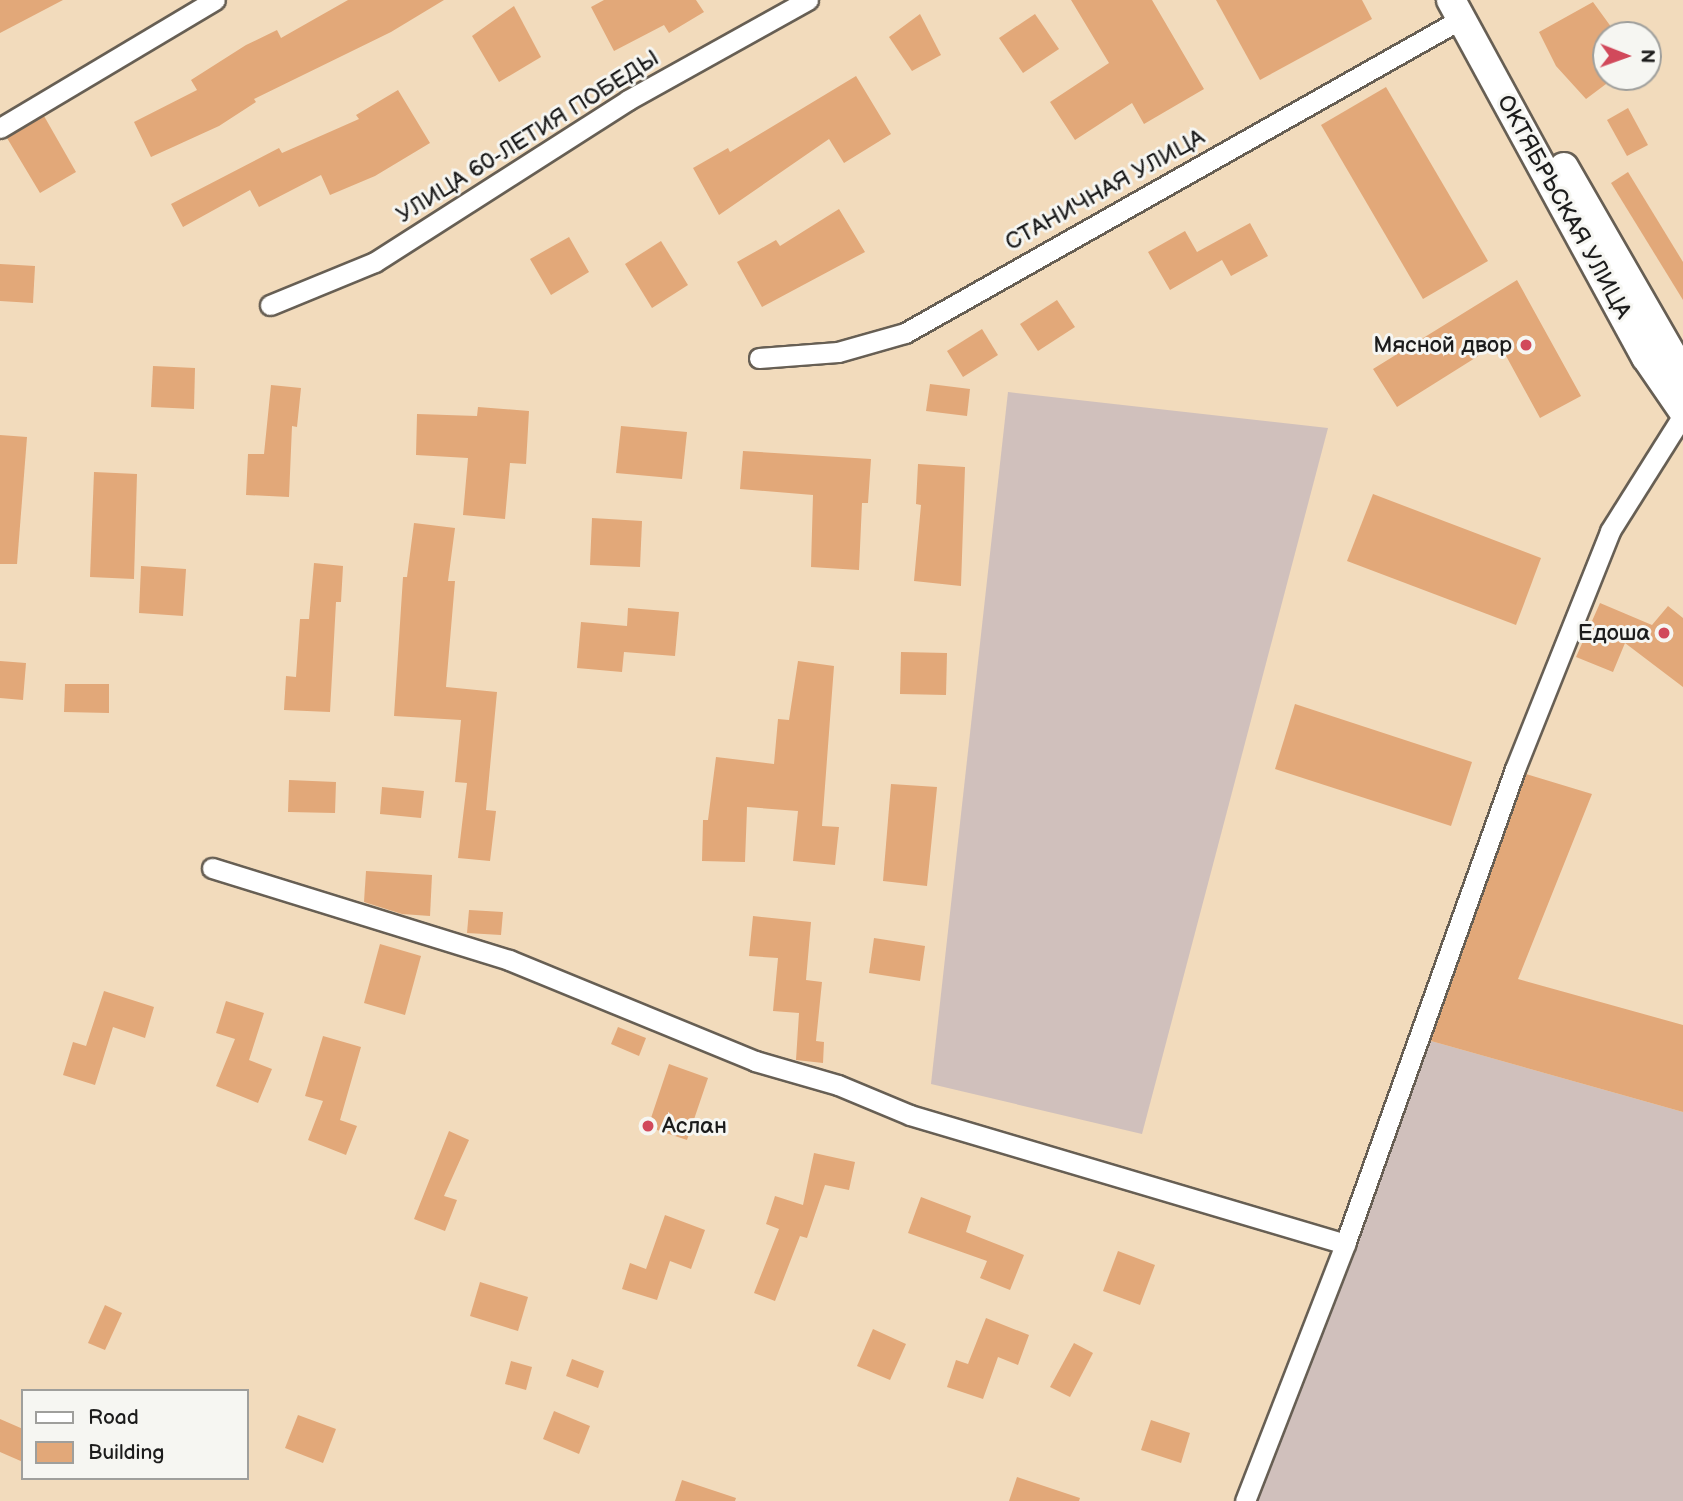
<!DOCTYPE html>
<meta charset="utf-8">
<style>
body{margin:0}
#map{position:relative;width:1683px;height:1501px;overflow:hidden;background:#f2dbbc;font-family:"Balsamiq Sans",sans-serif}
div>[style]{position:absolute}
.industrial>*{inset:0;background:#d0c0bc}
.building>*{inset:0;background:#e2a879}
.roads{filter:drop-shadow(2px 0 #675f54) drop-shadow(-2px 0 #675f54) drop-shadow(0 2px #675f54) drop-shadow(0 -2px #675f54)}
.street>*{height:19px;margin:-9.5px;padding:0 9.5px;transform-origin:9.5px;border-radius:9.5px;background:#fff}
.secondary>*{height:28px;margin:-14px;padding:0 14px;transform-origin:14px;border-radius:14px;background:#fff}
.dots>*{width:19px;height:19px;translate:-50% -50%;box-sizing:border-box;border:4px solid #f6f6f2;border-radius:50%}
span{translate:-50% -50%;white-space:nowrap;text-align:center;line-height:1.15;-webkit-text-stroke:6px #f6f6f2;paint-order:stroke}
.street-label{font-size:23px;color:#1c1c1c}
.poi-label{font-size:23px;color:#1c1c1c}
.right{translate:-100% -50%;text-align:right}
.left{translate:0 -50%;text-align:left}
.legend{position:absolute;left:21px;top:1389px;width:228px;height:91px;box-sizing:border-box;background:#f6f6f2;border:2px solid #9f9f9c;margin:0;padding:9px 12px;list-style:none;font-size:21px;color:#1c1c1c}
.legend li{display:flex;align-items:center;gap:14px;height:35px}
.legend b{width:35px;border:2px solid #9f9f9c}
.north{position:absolute;left:1592px;top:21px;width:70px;height:70px;box-sizing:border-box;background:#f6f6f2;border:2px solid #9f9f9c;border-radius:50%;rotate:91deg;font-size:19px;font-weight:700;line-height:28px;text-align:center;color:#1c1c1c}
.north::after{content:'';display:block;margin:auto;width:24px;height:32px;background:#d1495b;clip-path:polygon(50% 0,100% 100%,50% 72%,0 100%)}
</style>
<div id="map">
<div class="industrial">
<div style="clip-path:polygon(1008px 392px,1328px 428px,1142px 1134px,931px 1084px)"></div>
<div style="clip-path:polygon(1431px 1041px,1683px 1112px,1683px 1501px,1254px 1501px)"></div>
</div>
<div class="building">
<div style="clip-path:polygon(0 0,63px 0,0 33px)"></div>
<div style="clip-path:polygon(348px 0,444px 0,391px 32px,254px 99px,256px 102px,219px 126px,151px 157px,134px 122px,197px 90px,191px 80px,246px 45px,277px 30px,281px 38px)"></div>
<div style="clip-path:polygon(604px 0,696px 0,704px 12px,669px 33px,664px 25px,614px 51px,591px 7px)"></div>
<div style="clip-path:polygon(1071px 0,1152px 0,1204px 89px,1144px 124px,1132px 103px,1075px 140px,1050px 102px,1109px 63px)"></div>
<div style="clip-path:polygon(1216px 0,1362px 0,1372px 19px,1260px 80px)"></div>
<div style="clip-path:polygon(1593px 2px,1617px 35px,1606px 35px,1606px 84px,1586px 99px,1556px 66px,1539px 32px)"></div>
<div style="clip-path:polygon(514px 6px,541px 57px,499px 82px,472px 36px)"></div>
<div style="clip-path:polygon(920px 14px,941px 55px,912px 71px,889px 37px)"></div>
<div style="clip-path:polygon(1035px 14px,1059px 49px,1023px 73px,999px 38px)"></div>
<div style="clip-path:polygon(856px 76px,891px 134px,844px 163px,829px 139px,719px 215px,693px 168px,728px 148px,730px 152px)"></div>
<div style="clip-path:polygon(1386px 87px,1488px 261px,1423px 299px,1321px 125px)"></div>
<div style="clip-path:polygon(398px 90px,430px 143px,375px 176px,330px 195px,321px 175px,259px 207px,250px 190px,183px 227px,171px 204px,279px 148px,282px 153px,359px 119px,356px 115px)"></div>
<div style="clip-path:polygon(1628px 108px,1648px 145px,1627px 156px,1607px 120px)"></div>
<div style="clip-path:polygon(44px 116px,76px 172px,40px 193px,7px 138px)"></div>
<div style="clip-path:polygon(1628px 172px,1683px 262px,1683px 300px,1611px 183px)"></div>
<div style="clip-path:polygon(839px 209px,865px 252px,762px 307px,737px 262px,776px 240px,780px 246px)"></div>
<div style="clip-path:polygon(1250px 223px,1268px 256px,1231px 276px,1222px 260px,1170px 290px,1148px 252px,1185px 231px,1197px 252px)"></div>
<div style="clip-path:polygon(569px 237px,589px 272px,551px 295px,530px 259px)"></div>
<div style="clip-path:polygon(661px 241px,688px 285px,652px 308px,625px 264px)"></div>
<div style="clip-path:polygon(0 264px,35px 266px,33px 303px,0 301px)"></div>
<div style="clip-path:polygon(1517px 280px,1581px 396px,1540px 418px,1499px 343px,1397px 407px,1373px 369px)"></div>
<div style="clip-path:polygon(1057px 300px,1075px 327px,1038px 351px,1020px 324px)"></div>
<div style="clip-path:polygon(982px 329px,998px 355px,963px 377px,947px 351px)"></div>
<div style="clip-path:polygon(153px 366px,195px 368px,194px 409px,151px 407px)"></div>
<div style="clip-path:polygon(930px 384px,970px 389px,967px 416px,926px 411px)"></div>
<div style="clip-path:polygon(271px 385px,301px 388px,297px 427px,292px 426px,289px 497px,246px 495px,248px 454px,264px 454px)"></div>
<div style="clip-path:polygon(478px 407px,529px 411px,526px 464px,510px 463px,505px 519px,463px 515px,468px 458px,416px 455px,417px 414px,477px 416px)"></div>
<div style="clip-path:polygon(621px 426px,687px 432px,682px 479px,616px 473px)"></div>
<div style="clip-path:polygon(0 435px,27px 437px,17px 564px,0 564px)"></div>
<div style="clip-path:polygon(743px 451px,871px 459px,868px 503px,862px 503px,859px 570px,811px 567px,813px 495px,740px 489px)"></div>
<div style="clip-path:polygon(918px 464px,965px 467px,961px 586px,914px 581px,921px 505px,916px 504px)"></div>
<div style="clip-path:polygon(94px 472px,137px 474px,134px 579px,90px 577px)"></div>
<div style="clip-path:polygon(1373px 494px,1541px 558px,1516px 625px,1347px 561px)"></div>
<div style="clip-path:polygon(592px 518px,642px 521px,640px 567px,590px 565px)"></div>
<div style="clip-path:polygon(414px 523px,455px 528px,448px 581px,455px 581px,446px 687px,497px 692px,486px 810px,496px 811px,490px 861px,458px 858px,467px 783px,455px 782px,461px 720px,394px 716px,403px 577px,407px 577px)"></div>
<div style="clip-path:polygon(314px 563px,343px 566px,341px 602px,336px 602px,330px 712px,284px 710px,286px 676px,296px 677px,300px 619px,309px 619px)"></div>
<div style="clip-path:polygon(141px 566px,186px 569px,183px 616px,139px 613px)"></div>
<div style="clip-path:polygon(1600px 603px,1652px 625px,1668px 606px,1683px 618px,1683px 687px,1625px 643px,1613px 672px,1576px 657px)"></div>
<div style="clip-path:polygon(628px 608px,679px 612px,675px 656px,624px 652px,622px 672px,577px 668px,581px 622px,627px 626px)"></div>
<div style="clip-path:polygon(901px 652px,947px 653px,946px 695px,900px 694px)"></div>
<div style="clip-path:polygon(0 661px,26px 663px,23px 700px,0 698px)"></div>
<div style="clip-path:polygon(798px 661px,834px 666px,822px 826px,839px 827px,835px 865px,793px 861px,798px 811px,747px 807px,745px 862px,702px 861px,703px 820px,708px 820px,716px 757px,774px 764px,778px 719px,789px 720px)"></div>
<div style="clip-path:polygon(65px 684px,109px 684px,109px 713px,64px 712px)"></div>
<div style="clip-path:polygon(1295px 704px,1472px 762px,1451px 826px,1275px 769px)"></div>
<div style="clip-path:polygon(1526px 774px,1592px 794px,1518px 979px,1683px 1025px,1683px 1112px,1431px 1041px)"></div>
<div style="clip-path:polygon(289px 780px,336px 782px,335px 813px,288px 812px)"></div>
<div style="clip-path:polygon(891px 784px,937px 787px,927px 886px,883px 881px)"></div>
<div style="clip-path:polygon(382px 787px,424px 791px,421px 818px,380px 814px)"></div>
<div style="clip-path:polygon(366px 871px,432px 875px,430px 916px,402px 914px,364px 902px)"></div>
<div style="clip-path:polygon(469px 910px,503px 912px,501px 935px,467px 933px)"></div>
<div style="clip-path:polygon(753px 916px,811px 922px,806px 980px,822px 982px,816px 1041px,824px 1042px,823px 1063px,796px 1060px,799px 1013px,773px 1011px,778px 958px,749px 956px)"></div>
<div style="clip-path:polygon(874px 938px,925px 946px,920px 981px,869px 973px)"></div>
<div style="clip-path:polygon(380px 944px,421px 956px,405px 1015px,364px 1003px)"></div>
<div style="clip-path:polygon(104px 991px,154px 1007px,145px 1038px,113px 1027px,95px 1085px,63px 1075px,73px 1042px,86px 1046px)"></div>
<div style="clip-path:polygon(226px 1001px,264px 1013px,249px 1060px,272px 1069px,258px 1103px,216px 1086px,235px 1039px,216px 1033px)"></div>
<div style="clip-path:polygon(618px 1027px,646px 1038px,639px 1056px,611px 1044px)"></div>
<div style="clip-path:polygon(323px 1036px,361px 1047px,340px 1120px,357px 1126px,346px 1155px,308px 1140px,323px 1101px,305px 1096px)"></div>
<div style="clip-path:polygon(669px 1064px,708px 1078px,687px 1140px,648px 1127px)"></div>
<div style="clip-path:polygon(449px 1131px,469px 1140px,444px 1196px,457px 1200px,445px 1231px,414px 1219px)"></div>
<div style="clip-path:polygon(814px 1153px,855px 1162px,849px 1190px,825px 1185px,807px 1238px,800px 1236px,775px 1301px,754px 1293px,779px 1229px,766px 1224px,775px 1196px,803px 1205px)"></div>
<div style="clip-path:polygon(921px 1197px,971px 1216px,966px 1232px,1024px 1255px,1010px 1290px,980px 1278px,987px 1261px,908px 1233px)"></div>
<div style="clip-path:polygon(665px 1215px,705px 1230px,691px 1269px,670px 1261px,657px 1300px,622px 1289px,630px 1263px,646px 1269px)"></div>
<div style="clip-path:polygon(1118px 1251px,1155px 1265px,1140px 1305px,1103px 1291px)"></div>
<div style="clip-path:polygon(480px 1282px,528px 1297px,518px 1331px,470px 1316px)"></div>
<div style="clip-path:polygon(105px 1305px,122px 1313px,105px 1350px,88px 1343px)"></div>
<div style="clip-path:polygon(986px 1318px,1029px 1335px,1018px 1365px,998px 1357px,983px 1399px,947px 1387px,956px 1360px,968px 1364px)"></div>
<div style="clip-path:polygon(873px 1329px,906px 1344px,890px 1380px,857px 1366px)"></div>
<div style="clip-path:polygon(1074px 1343px,1093px 1353px,1070px 1397px,1050px 1387px)"></div>
<div style="clip-path:polygon(572px 1359px,604px 1371px,598px 1388px,566px 1376px)"></div>
<div style="clip-path:polygon(511px 1361px,532px 1367px,526px 1390px,505px 1384px)"></div>
<div style="clip-path:polygon(554px 1411px,590px 1426px,579px 1454px,543px 1439px)"></div>
<div style="clip-path:polygon(298px 1415px,336px 1429px,323px 1463px,285px 1448px)"></div>
<div style="clip-path:polygon(0 1419px,23px 1429px,23px 1462px,0 1452px)"></div>
<div style="clip-path:polygon(1151px 1420px,1190px 1433px,1181px 1463px,1141px 1450px)"></div>
<div style="clip-path:polygon(1017px 1477px,1080px 1498px,1079px 1501px,1009px 1501px)"></div>
<div style="clip-path:polygon(682px 1480px,736px 1498px,735px 1501px,675px 1501px)"></div>
</div>
<div class="roads">
<div class="street">
<div style="left:0;top:128px;width:250px;rotate:-30.8deg"></div>
<div style="left:270px;top:305px;width:113px;rotate:-22.3deg"></div>
<div style="left:375px;top:262px;width:300px;rotate:-32.6deg"></div>
<div style="left:628px;top:100px;width:206px;rotate:-29.1deg"></div>
<div style="left:759px;top:358px;width:79px;rotate:-4.3deg"></div>
<div style="left:838px;top:352px;width:70px;rotate:-15.8deg"></div>
<div style="left:905px;top:333px;width:639px;rotate:-29.46deg"></div>
<div style="left:212px;top:868px;width:311px;rotate:17.2deg"></div>
<div style="left:509px;top:960px;width:266px;rotate:22.3deg"></div>
<div style="left:755px;top:1061px;width:86px;rotate:16.1deg"></div>
<div style="left:838px;top:1085px;width:78px;rotate:22.6deg"></div>
<div style="left:910px;top:1115px;width:454px;rotate:16.5deg"></div>
<div style="left:1245px;top:1501px;width:276px;rotate:-68.7deg"></div>
<div style="left:1345px;top:1244px;width:505px;rotate:-70.31deg"></div>
<div style="left:1515px;top:769px;width:256px;rotate:-68.2deg"></div>
<div style="left:1610px;top:531px;width:137px;rotate:-57.8deg"></div>
</div>
<div class="secondary">
<div style="left:1451px;top:0;width:407px;rotate:61.4deg"></div>
<div style="left:1646px;top:357px;width:65px;rotate:55.6deg"></div>
<div style="left:1564px;top:167px;width:239px;rotate:60.1deg"></div>
</div>
</div>
<div class="dots">
<div style="left:1526px;top:345px;background:#d1495b"></div>
<div style="left:1664px;top:633px;background:#d1495b"></div>
<div style="left:648px;top:1126px;background:#d1495b"></div>
</div>
<div class="street-label">
<span style="left:528px;top:137px;rotate:-32deg">УЛИЦА 60-ЛЕТИЯ ПОБЕДЫ</span>
<span style="left:1105px;top:190px;rotate:-29deg">СТАНИЧНАЯ УЛИЦА</span>
<span style="left:1564px;top:207px;rotate:61deg">ОКТЯБРЬСКАЯ УЛИЦА</span>
</div>
<div class="poi-label">
<span class="right" style="left:1512px;top:345px">Мясной двор</span>
<span class="right" style="left:1650px;top:633px">Едоша</span>
<span class="left" style="left:662px;top:1126px">Аслан</span>
</div>
<ul class="legend">
<li><b style="height:9px;background:#fff"></b>Road</li>
<li><b style="height:19px;background:#e2a879"></b>Building</li>
</ul>
<div class="north">N</div>
</div>
